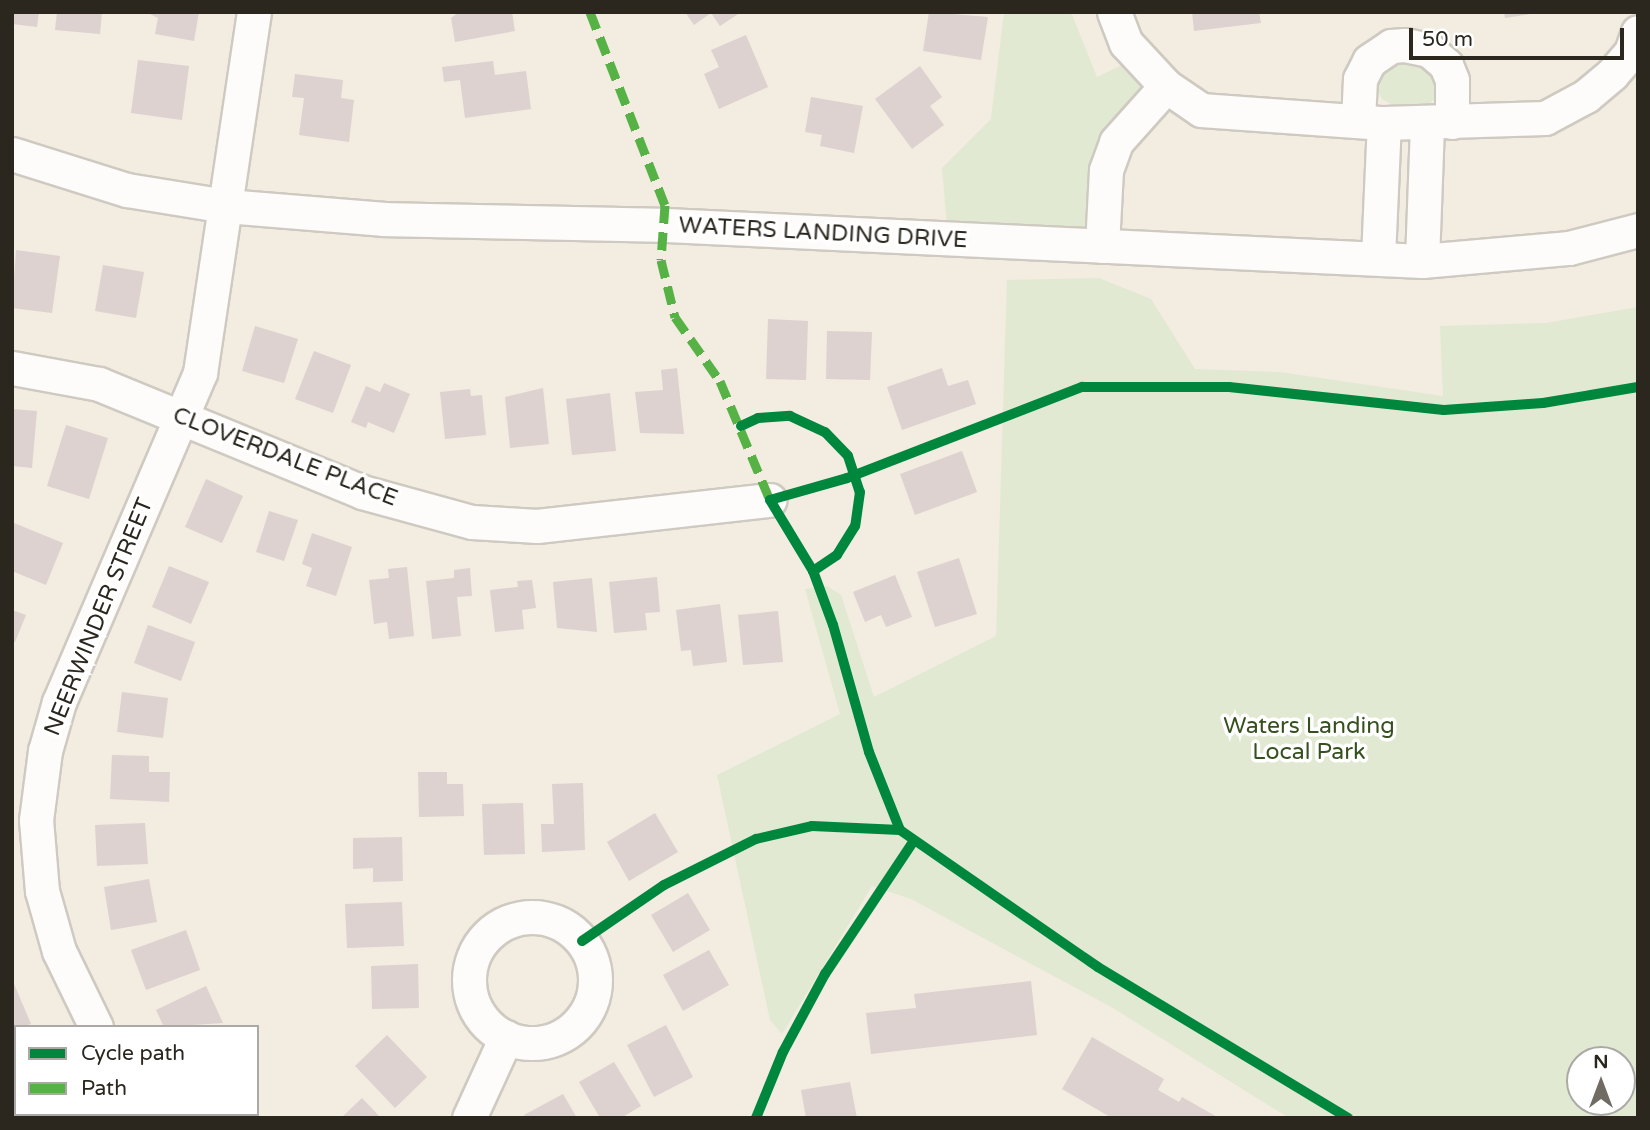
<!DOCTYPE html>
<style>
body{margin:0}
#map{position:relative;width:1650px;height:1130px;overflow:hidden;background:#f2ece1;font-family:"Varela Round",sans-serif}
div>[style]{position:absolute}
.green>*{inset:0;background:#e2e9d2}
.building>*{inset:0;background:#ddd2cf}
.roads{filter:drop-shadow(2px 0 #cfcac1) drop-shadow(-2px 0 #cfcac1) drop-shadow(0 2px #cfcac1) drop-shadow(0 -2px #cfcac1)}
.minor>*{height:33px;margin:-16.5px;padding:0 16.5px;transform-origin:16.5px;border-radius:16.5px;background:#fdfcfa}
.minor>.ring{margin:-16.5px;padding:0;box-sizing:content-box;background:none;border:33px solid #fdfcfa;border-radius:50%}
.quiet>*{height:9px;margin-top:-4.5px;transform-origin:0;background:repeating-linear-gradient(90deg,#56b245 0 18px,transparent 0 27px)}
.cycleway>*{height:10px;margin:-5px;padding:0 5px;transform-origin:5px;border-radius:5px;background:#00873e}
span{translate:-50% -50%;white-space:nowrap;text-align:center;line-height:1.15;-webkit-text-stroke:7px #fff;paint-order:stroke}
.street-label{font-size:23px;color:#2b271f}
.park-label{font-size:23px;color:#37501f}
.frame{position:absolute;inset:0;border:14px solid #2b271f;pointer-events:none}
.legend{position:absolute;left:14px;top:1025px;width:245px;height:91px;box-sizing:border-box;background:#fff;border:2px solid #aaa9a5;margin:0;padding:9px 12px;list-style:none;font-size:21px;color:#2b271f}
.legend li{display:flex;align-items:center;gap:14px;height:35px}
.legend b{width:35px;border:2px solid #aaa9a5}
.north{position:absolute;left:1566px;top:1046px;width:70px;height:70px;box-sizing:border-box;background:#fff;border:2px solid #aaa9a5;border-radius:50%;rotate:0deg;font-size:19px;font-weight:700;line-height:28px;text-align:center;color:#2b271f}
.north::after{content:'';display:block;margin:auto;width:24px;height:32px;background:#716c63;clip-path:polygon(50% 0,100% 100%,50% 72%,0 100%)}
.scale{position:absolute;left:1409px;top:28px;width:215px;height:32px;box-sizing:border-box;border:4px solid #2b271f;border-top:0;padding-left:9px;font-size:21px;line-height:24px;white-space:nowrap;color:#2b271f;-webkit-text-stroke:5px #fff;paint-order:stroke}
</style>
<div id="map">
<div class="green">
<div style="clip-path:polygon(1004px 12px,1071px 12px,1097px 77px,1139px 57px,1166px 86px,1131px 124px,1102px 246px,948px 239px,942px 168px,991px 119px)"></div>
<div style="clip-path:polygon(1407px 56px,1438px 73px,1438px 96px,1429px 104px,1393px 105px,1382px 99px,1376px 86px,1379px 71px)"></div>
<div style="clip-path:polygon(evenodd,1099px 278px,1151px 299px,1195px 369px,1280px 372px,1443px 396px,1440px 326px,1546px 323px,1638px 307px,1638px 1118px,1289px 1118px,1113px 1008px,911px 899px,872px 886px,782px 1034px,770px 1020px,717px 775px,840px 714px,805px 589px,827px 586px,841px 595px,874px 697px,996px 636px,1007px 280px,1099px 278px,1622px 1060px,1622px 1102px,1580px 1102px,1580px 1060px,1622px 1060px)"></div>
</div>
<div class="building">
<div style="clip-path:polygon(12px 12px,39px 12px,37px 27px,12px 24px)"></div>
<div style="clip-path:polygon(57px 12px,102px 12px,100px 34px,55px 30px)"></div>
<div style="clip-path:polygon(146px 12px,199px 12px,194px 41px,155px 34px,158px 18px)"></div>
<div style="clip-path:polygon(459px 12px,512px 12px,515px 31px,455px 42px,451px 18px)"></div>
<div style="clip-path:polygon(685px 12px,741px 12px,720px 26px,711px 13px,694px 25px)"></div>
<div style="clip-path:polygon(929px 12px,988px 17px,981px 60px,923px 51px)"></div>
<div style="clip-path:polygon(1192px 12px,1259px 12px,1261px 23px,1194px 31px)"></div>
<div style="clip-path:polygon(1504px 12px,1530px 12px,1530px 14px,1505px 18px)"></div>
<div style="clip-path:polygon(746px 35px,768px 87px,719px 109px,704px 74px,719px 67px,711px 50px)"></div>
<div style="clip-path:polygon(138px 60px,189px 66px,182px 120px,131px 113px)"></div>
<div style="clip-path:polygon(493px 61px,495px 75px,526px 71px,531px 109px,465px 118px,460px 80px,444px 82px,442px 67px)"></div>
<div style="clip-path:polygon(920px 66px,942px 97px,930px 106px,944px 125px,912px 149px,875px 99px)"></div>
<div style="clip-path:polygon(295px 74px,343px 80px,341px 98px,354px 100px,349px 142px,299px 135px,304px 98px,292px 97px)"></div>
<div style="clip-path:polygon(811px 97px,863px 106px,854px 153px,820px 146px,822px 135px,805px 132px)"></div>
<div style="clip-path:polygon(16px 250px,60px 256px,52px 313px,12px 308px)"></div>
<div style="clip-path:polygon(103px 265px,144px 272px,136px 318px,95px 311px)"></div>
<div style="clip-path:polygon(768px 319px,808px 321px,806px 380px,766px 379px)"></div>
<div style="clip-path:polygon(255px 326px,298px 339px,284px 383px,242px 371px)"></div>
<div style="clip-path:polygon(827px 331px,872px 332px,870px 380px,826px 379px)"></div>
<div style="clip-path:polygon(314px 351px,351px 365px,333px 413px,295px 399px)"></div>
<div style="clip-path:polygon(677px 368px,684px 434px,640px 433px,635px 392px,663px 390px,661px 370px)"></div>
<div style="clip-path:polygon(942px 368px,948px 386px,968px 380px,976px 404px,902px 430px,887px 387px)"></div>
<div style="clip-path:polygon(384px 383px,410px 394px,394px 433px,368px 422px,366px 428px,351px 422px,366px 386px,380px 392px)"></div>
<div style="clip-path:polygon(543px 388px,549px 444px,510px 448px,505px 397px)"></div>
<div style="clip-path:polygon(470px 389px,471px 396px,482px 395px,486px 435px,445px 439px,440px 392px)"></div>
<div style="clip-path:polygon(610px 393px,616px 451px,572px 455px,566px 399px)"></div>
<div style="clip-path:polygon(12px 409px,37px 411px,32px 468px,12px 466px)"></div>
<div style="clip-path:polygon(66px 425px,108px 438px,89px 499px,47px 486px)"></div>
<div style="clip-path:polygon(962px 451px,977px 492px,915px 515px,900px 474px)"></div>
<div style="clip-path:polygon(206px 479px,243px 496px,222px 543px,185px 527px)"></div>
<div style="clip-path:polygon(269px 511px,298px 520px,284px 561px,256px 552px)"></div>
<div style="clip-path:polygon(14px 523px,63px 543px,46px 585px,12px 571px)"></div>
<div style="clip-path:polygon(312px 533px,352px 547px,336px 596px,306px 586px,312px 568px,302px 564px)"></div>
<div style="clip-path:polygon(959px 558px,977px 614px,935px 627px,917px 572px)"></div>
<div style="clip-path:polygon(169px 566px,209px 582px,191px 624px,152px 607px)"></div>
<div style="clip-path:polygon(407px 567px,414px 636px,389px 639px,387px 622px,374px 624px,369px 580px,389px 578px,388px 569px)"></div>
<div style="clip-path:polygon(470px 568px,472px 596px,457px 597px,461px 636px,432px 639px,426px 581px,454px 578px,454px 570px)"></div>
<div style="clip-path:polygon(895px 575px,912px 617px,886px 627px,881px 615px,865px 622px,853px 592px)"></div>
<div style="clip-path:polygon(657px 577px,660px 612px,645px 613px,647px 630px,614px 633px,609px 582px)"></div>
<div style="clip-path:polygon(592px 578px,597px 632px,557px 628px,553px 582px)"></div>
<div style="clip-path:polygon(532px 580px,536px 608px,522px 610px,524px 629px,495px 632px,490px 590px,518px 587px,517px 581px)"></div>
<div style="clip-path:polygon(720px 604px,727px 662px,693px 666px,691px 650px,681px 651px,676px 610px)"></div>
<div style="clip-path:polygon(12px 610px,26px 615px,15px 642px,12px 641px)"></div>
<div style="clip-path:polygon(778px 611px,783px 662px,743px 665px,738px 615px)"></div>
<div style="clip-path:polygon(148px 625px,195px 642px,181px 681px,134px 663px)"></div>
<div style="clip-path:polygon(122px 692px,168px 698px,163px 738px,117px 732px)"></div>
<div style="clip-path:polygon(112px 755px,149px 756px,149px 772px,170px 772px,169px 802px,110px 799px)"></div>
<div style="clip-path:polygon(418px 772px,447px 772px,447px 784px,463px 784px,464px 816px,419px 817px)"></div>
<div style="clip-path:polygon(583px 783px,585px 850px,542px 852px,541px 824px,554px 824px,552px 784px)"></div>
<div style="clip-path:polygon(523px 803px,525px 854px,484px 855px,482px 804px)"></div>
<div style="clip-path:polygon(655px 813px,678px 852px,629px 881px,607px 842px)"></div>
<div style="clip-path:polygon(145px 823px,148px 864px,97px 866px,95px 825px)"></div>
<div style="clip-path:polygon(402px 837px,403px 881px,373px 882px,373px 868px,353px 869px,353px 838px)"></div>
<div style="clip-path:polygon(149px 879px,157px 922px,111px 930px,104px 887px)"></div>
<div style="clip-path:polygon(688px 893px,710px 930px,673px 952px,651px 915px)"></div>
<div style="clip-path:polygon(402px 902px,404px 946px,347px 948px,345px 904px)"></div>
<div style="clip-path:polygon(186px 930px,200px 970px,146px 990px,131px 950px)"></div>
<div style="clip-path:polygon(709px 950px,729px 985px,683px 1011px,663px 975px)"></div>
<div style="clip-path:polygon(418px 964px,419px 1008px,372px 1009px,371px 966px)"></div>
<div style="clip-path:polygon(12px 979px,31px 1024px,12px 1031px)"></div>
<div style="clip-path:polygon(1031px 981px,1037px 1035px,871px 1054px,866px 1013px,916px 1008px,914px 994px)"></div>
<div style="clip-path:polygon(206px 986px,223px 1023px,164px 1027px,156px 1010px)"></div>
<div style="clip-path:polygon(666px 1025px,693px 1077px,654px 1097px,627px 1045px)"></div>
<div style="clip-path:polygon(387px 1035px,427px 1077px,395px 1108px,355px 1066px)"></div>
<div style="clip-path:polygon(1092px 1037px,1164px 1079px,1158px 1090px,1179px 1102px,1182px 1097px,1219px 1118px,1112px 1118px,1062px 1089px)"></div>
<div style="clip-path:polygon(16px 1051px,16px 1099px,12px 1101px,12px 1052px)"></div>
<div style="clip-path:polygon(614px 1062px,641px 1106px,621px 1118px,600px 1118px,579px 1082px)"></div>
<div style="clip-path:polygon(850px 1082px,857px 1118px,806px 1118px,801px 1090px)"></div>
<div style="clip-path:polygon(563px 1094px,577px 1118px,526px 1118px,524px 1115px)"></div>
<div style="clip-path:polygon(362px 1098px,381px 1118px,341px 1118px)"></div>
<div style="clip-path:polygon(30px 1114px,73px 1114px,75px 1118px,22px 1118px)"></div>
</div>
<div class="roads">
<div class="minor">
<div style="left:1114px;top:12px;width:33px;rotate:69deg"></div>
<div style="left:1126px;top:43px;width:59px;rotate:47.1deg"></div>
<div style="left:1166px;top:86px;width:42px;rotate:34.4deg"></div>
<div style="left:1201px;top:110px;width:183px;rotate:4.1deg"></div>
<div style="left:1384px;top:123px;width:161px;rotate:-1.8deg"></div>
<div style="left:1545px;top:118px;width:47px;rotate:-28.2deg"></div>
<div style="left:1586px;top:96px;width:34px;rotate:-40deg"></div>
<div style="left:1612px;top:74px;width:29px;rotate:-49deg"></div>
<div style="left:1631px;top:52px;width:21px;rotate:-71deg"></div>
<div style="left:1358px;top:121px;width:42px;rotate:-87.3deg"></div>
<div style="left:1360px;top:79px;width:20px;rotate:-63deg"></div>
<div style="left:1369px;top:61px;width:27px;rotate:-34deg"></div>
<div style="left:1391px;top:46px;width:14px;rotate:-4deg"></div>
<div style="left:1405px;top:45px;width:25px;rotate:12deg"></div>
<div style="left:1429px;top:50px;width:23px;rotate:41deg"></div>
<div style="left:1446px;top:65px;width:16px;rotate:68deg"></div>
<div style="left:1452px;top:80px;width:42px;rotate:90deg"></div>
<div style="left:12px;top:154px;width:121px;rotate:17.4deg"></div>
<div style="left:127px;top:190px;width:100px;rotate:9.2deg"></div>
<div style="left:226px;top:206px;width:159px;rotate:4.7deg"></div>
<div style="left:384px;top:219px;width:282px;rotate:1.2deg"></div>
<div style="left:666px;top:225px;width:757px;rotate:2.73deg"></div>
<div style="left:1422px;top:261px;width:148px;rotate:-5.1deg"></div>
<div style="left:1569px;top:248px;width:71px;rotate:-14.6deg"></div>
<div style="left:1102px;top:246px;width:76px;rotate:-87deg"></div>
<div style="left:1106px;top:170px;width:30px;rotate:-70deg"></div>
<div style="left:1116px;top:142px;width:75px;rotate:-48.2deg"></div>
<div style="left:1378px;top:258px;width:135px;rotate:-87.5deg"></div>
<div style="left:1422px;top:261px;width:138px;rotate:-87.9deg"></div>
<div style="left:12px;top:368px;width:88px;rotate:10.4deg"></div>
<div style="left:99px;top:384px;width:284px;rotate:22.3deg"></div>
<div style="left:362px;top:492px;width:114px;rotate:15.3deg"></div>
<div style="left:472px;top:522px;width:65px;rotate:3.5deg"></div>
<div style="left:537px;top:526px;width:234px;rotate:-6.4deg"></div>
<div class="ring" style="left:469px;top:917px;width:93px;height:93px"></div>
<div style="left:96px;top:1027px;width:85px;rotate:-116deg"></div>
<div style="left:59px;top:951px;width:62px;rotate:-105.8deg"></div>
<div style="left:42px;top:891px;width:71px;rotate:-94.8deg"></div>
<div style="left:36px;top:820px;width:70px;rotate:-82.6deg"></div>
<div style="left:45px;top:751px;width:51px;rotate:-74.1deg"></div>
<div style="left:59px;top:702px;width:358px;rotate:-66.8deg"></div>
<div style="left:200px;top:373px;width:365px;rotate:-81.5deg"></div>
<div style="left:138px;top:1114px;width:4px;rotate:63deg"></div>
<div style="left:469px;top:1118px;width:89px;rotate:-65.4deg"></div>
</div>
</div>
<div class="quiet">
<div style="left:590px;top:12px;width:207px;rotate:68.8deg"></div>
<div style="left:665px;top:205px;width:55px;rotate:94.2deg"></div>
<div style="left:661px;top:260px;width:59px;rotate:76.2deg"></div>
<div style="left:675px;top:317px;width:78px;rotate:54.9deg"></div>
<div style="left:720px;top:381px;width:129px;rotate:67.2deg"></div>
</div>
<div class="cycleway">
<div style="left:741px;top:426px;width:19px;rotate:-25deg"></div>
<div style="left:758px;top:418px;width:32px;rotate:-4deg"></div>
<div style="left:790px;top:416px;width:38px;rotate:25deg"></div>
<div style="left:825px;top:432px;width:33px;rotate:46deg"></div>
<div style="left:848px;top:456px;width:38px;rotate:72deg"></div>
<div style="left:860px;top:492px;width:34px;rotate:98deg"></div>
<div style="left:855px;top:526px;width:34px;rotate:122deg"></div>
<div style="left:837px;top:555px;width:29px;rotate:146deg"></div>
<div style="left:900px;top:830px;width:84px;rotate:-111.7deg"></div>
<div style="left:869px;top:752px;width:132px;rotate:-105.8deg"></div>
<div style="left:833px;top:625px;width:58px;rotate:-110.3deg"></div>
<div style="left:813px;top:571px;width:83px;rotate:-121.2deg"></div>
<div style="left:770px;top:500px;width:80px;rotate:-15.9deg"></div>
<div style="left:847px;top:478px;width:252px;rotate:-21.2deg"></div>
<div style="left:1082px;top:387px;width:147px"></div>
<div style="left:1229px;top:387px;width:216px;rotate:6.1deg"></div>
<div style="left:1444px;top:410px;width:99px;rotate:-4deg"></div>
<div style="left:1543px;top:403px;width:96px;rotate:-9.6deg"></div>
<div style="left:582px;top:941px;width:99px;rotate:-34.3deg"></div>
<div style="left:664px;top:885px;width:103px;rotate:-26.6deg"></div>
<div style="left:756px;top:839px;width:57px;rotate:-13.1deg"></div>
<div style="left:812px;top:826px;width:88px;rotate:2.6deg"></div>
<div style="left:900px;top:830px;width:241px;rotate:34.7deg"></div>
<div style="left:1098px;top:967px;width:292px;rotate:31.1deg"></div>
<div style="left:756px;top:1118px;width:71px;rotate:-67.8deg"></div>
<div style="left:783px;top:1052px;width:89px;rotate:-61.7deg"></div>
<div style="left:825px;top:974px;width:159px;rotate:-56.3deg"></div>
</div>
<div class="street-label">
<span style="left:823px;top:233px;rotate:3deg">WATERS LANDING DRIVE</span>
<span style="left:285px;top:457px;rotate:21deg">CLOVERDALE PLACE</span>
<span style="left:99px;top:617px;rotate:-68deg">NEERWINDER STREET</span>
</div>
<div class="park-label">
<span style="left:1309px;top:739px">Waters Landing<br>Local Park</span>
</div>
<div class="frame"></div>
<ul class="legend">
<li><b style="height:9px;background:#00873e"></b>Cycle path</li>
<li><b style="height:9px;background:#56b245"></b>Path</li>
</ul>
<div class="north">N</div>
<div class="scale">50 m</div>
</div>
